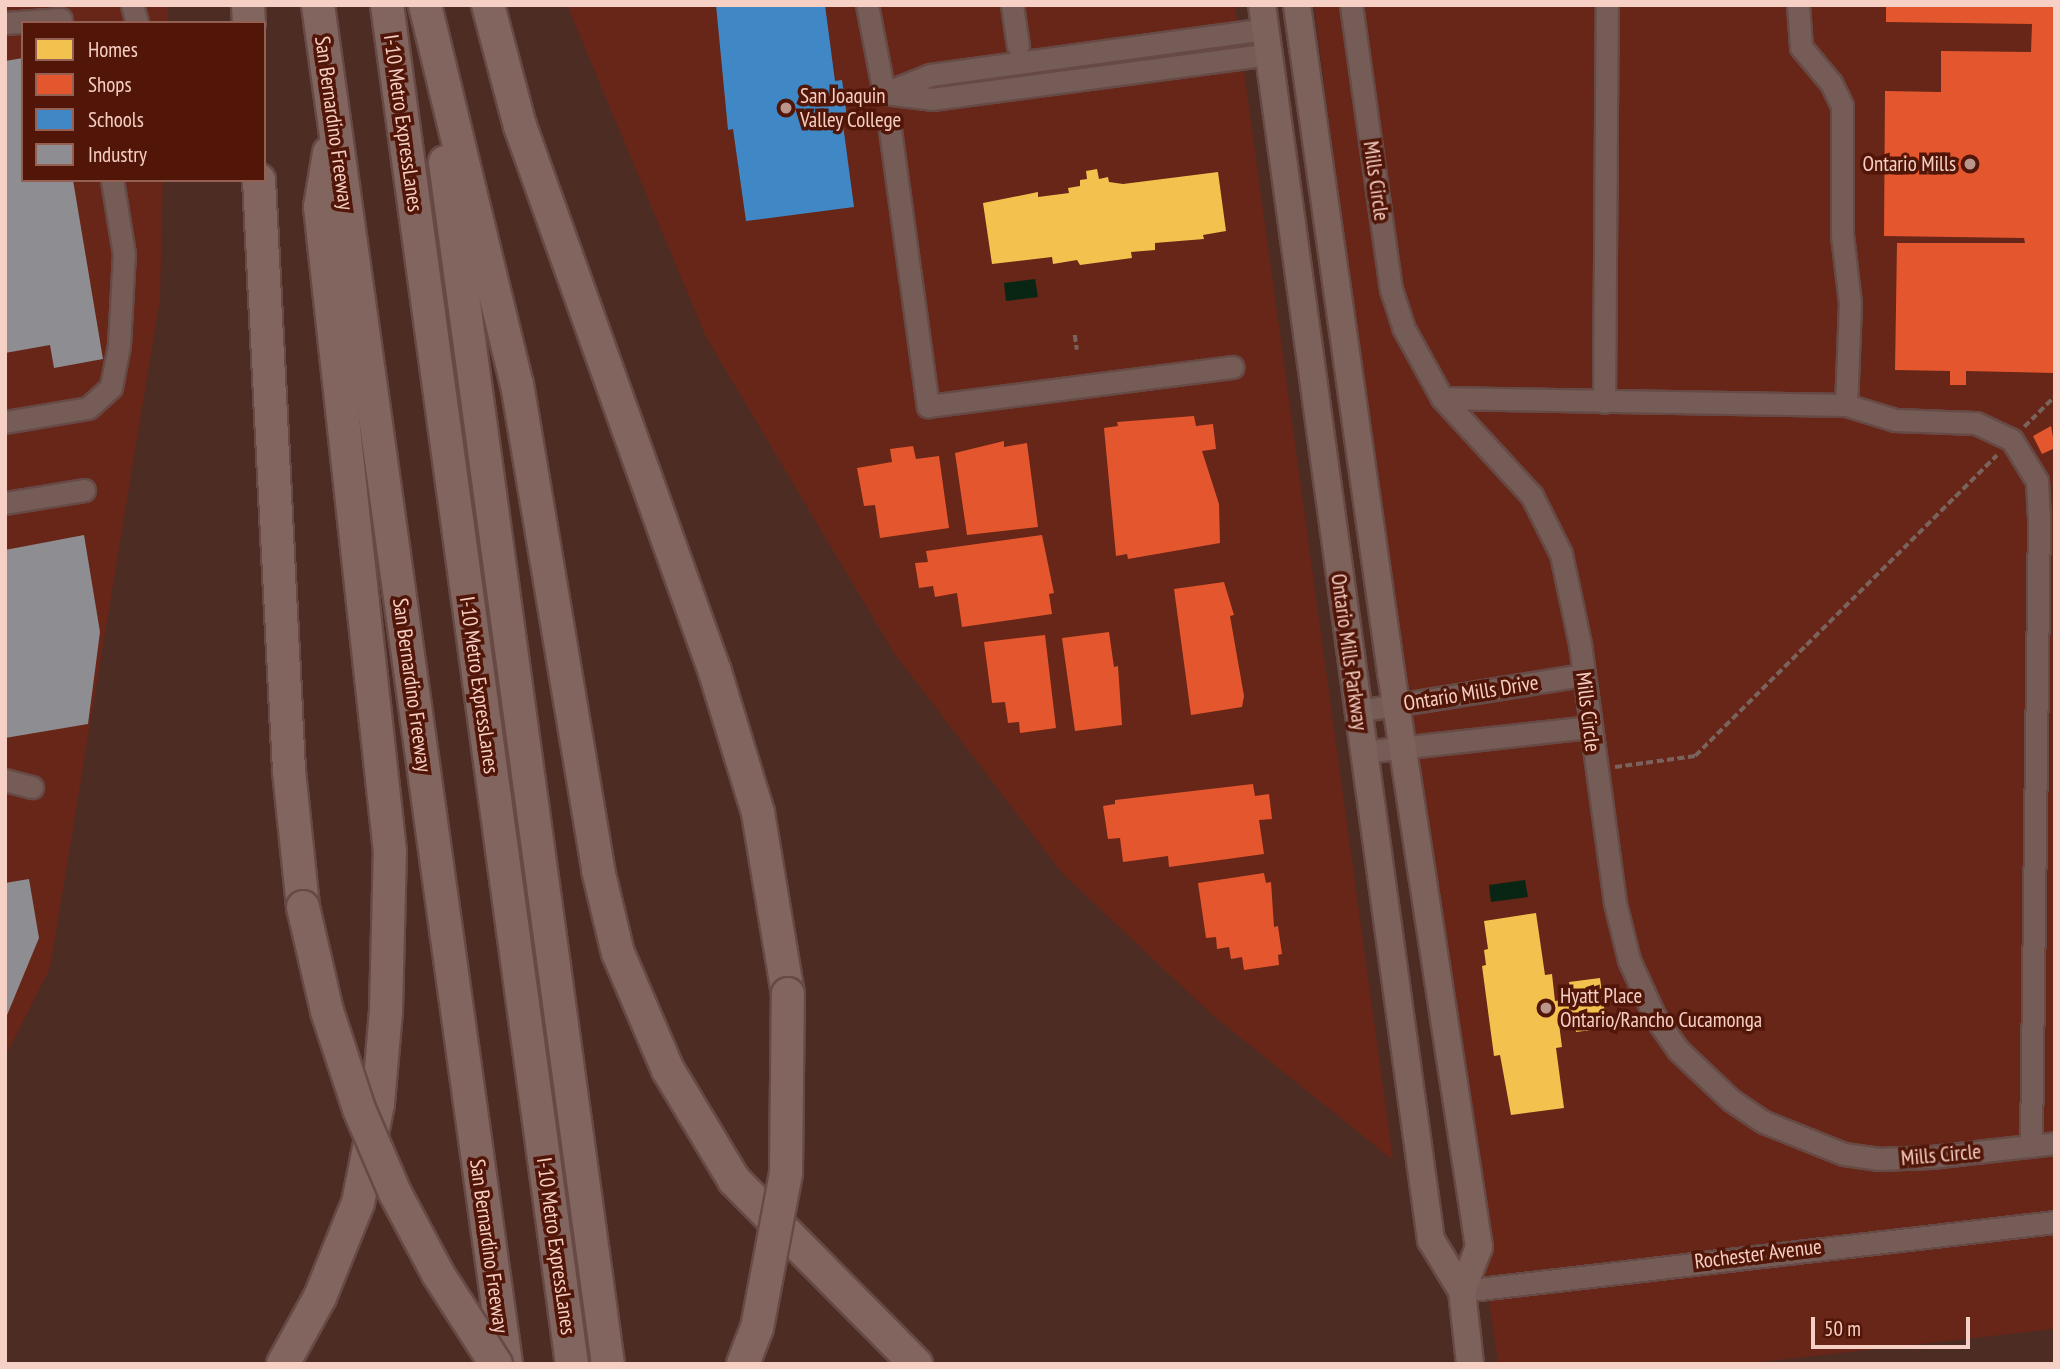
<!DOCTYPE html>
<style>
body{margin:0}
#map{position:relative;width:2060px;height:1369px;overflow:hidden;background:#4d2c24;font-family:"PT Sans Narrow",sans-serif}
div>[style]{position:absolute}
.built>*{inset:0;background:#672618}
.water>*{inset:0;background:#082613}
.homes>*{inset:0;background:#f2c14e}
.shops>*{inset:0;background:#e4572e}
.schools>*{inset:0;background:#3f88c5}
.industry>*{inset:0;background:#8d8d92}
.path>*{height:3.5px;margin-top:-1.75px;transform-origin:0;background:repeating-linear-gradient(90deg,#7a625d 0 7px,transparent 0 10.5px)}
.roads{filter:drop-shadow(2px 0 #674a45) drop-shadow(-2px 0 #674a45) drop-shadow(0 2px #674a45) drop-shadow(0 -2px #674a45)}
.minor>*{height:21px;margin:-10.5px;padding:0 10.5px;transform-origin:10.5px;border-radius:10.5px;background:#755c57}
.major>*{height:26px;margin:-13px;padding:0 13px;transform-origin:13px;border-radius:13px;background:#7d625c}
.highway>*{height:32px;margin:-16px;padding:0 16px;transform-origin:16px;border-radius:16px;background:#83655f}
.bridges{filter:drop-shadow(2px 0 #674a45) drop-shadow(-2px 0 #674a45) drop-shadow(0 2px #674a45) drop-shadow(0 -2px #674a45)}
.highway-bridge>*{height:32px;margin:-16px;padding:0 16px;transform-origin:16px;border-radius:16px;background:#83655f}
.dots>*{width:19px;height:19px;translate:-50% -50%;box-sizing:border-box;border:4px solid #521608;border-radius:50%}
span{translate:-50% -50%;white-space:nowrap;text-align:center;line-height:1.15;-webkit-text-stroke:7px #521608;paint-order:stroke}
.poi-label{font-size:21px;color:#f6cfc5}
.left{translate:0 -50%;text-align:left}
.right{translate:-100% -50%;text-align:right}
.street-label{font-size:21px;color:#f6cfc5}
.frame{position:absolute;inset:0;border:7px solid #f6cfc5;pointer-events:none}
.legend{position:absolute;left:21px;top:21px;width:245px;height:161px;box-sizing:border-box;background:#521608;border:2px solid #946054;margin:0;padding:9px 12px;list-style:none;font-size:21px;color:#f6cfc5}
.legend li{display:flex;align-items:center;gap:14px;height:35px}
.legend b{width:35px;border:2px solid #946054}
.scale{position:absolute;left:1811px;top:1317px;width:159px;height:32px;box-sizing:border-box;border:4px solid #f6cfc5;border-top:0;padding-left:9px;font-size:21px;line-height:24px;white-space:nowrap;color:#f6cfc5;-webkit-text-stroke:5px #521608;paint-order:stroke}
</style>
<div id="map">
<div class="built">
<div style="clip-path:polygon(5px 5px,168px 5px,168px 23px,23px 23px,23px 180px,163px 180px,160px 299px,50px 968px,5px 1057px)"></div>
<div style="clip-path:polygon(567px 5px,1235px 5px,1393px 1160px,1211px 1014px,1062px 873px,894px 653px,706px 337px)"></div>
<div style="clip-path:polygon(1314px 5px,2055px 5px,2055px 1329px,1742px 1364px,1498px 1363px,1407px 727px)"></div>
</div>
<div class="water">
<div style="clip-path:polygon(1035px 279px,1038px 297px,1006px 301px,1004px 283px)"></div>
<div style="clip-path:polygon(1525px 880px,1528px 897px,1491px 902px,1489px 885px)"></div>
</div>
<div class="homes">
<div style="clip-path:polygon(1097px 169px,1099px 179px,1108px 177px,1109px 182px,1123px 184px,1218px 172px,1226px 231px,1203px 235px,1204px 239px,1155px 243px,1155px 250px,1131px 252px,1132px 258px,1080px 265px,1077px 260px,1053px 264px,1052px 257px,992px 264px,983px 203px,1038px 192px,1038px 197px,1069px 193px,1068px 188px,1080px 186px,1080px 180px,1087px 179px,1086px 171px)"></div>
<div style="clip-path:polygon(1536px 913px,1545px 975px,1552px 974px,1555px 1001px,1571px 999px,1569px 982px,1600px 978px,1607px 1028px,1576px 1032px,1574px 1014px,1558px 1016px,1562px 1047px,1556px 1048px,1564px 1108px,1511px 1115px,1500px 1055px,1494px 1056px,1482px 966px,1486px 965px,1484px 950px,1488px 949px,1484px 921px)"></div>
</div>
<div class="shops">
<div style="clip-path:polygon(1886px 5px,2055px 5px,2055px 373px,1966px 371px,1966px 385px,1950px 385px,1950px 371px,1895px 370px,1897px 243px,2025px 243px,2024px 238px,1884px 236px,1885px 91px,1941px 92px,1941px 51px,2031px 52px,2032px 24px,1886px 22px)"></div>
<div style="clip-path:polygon(1194px 416px,1196px 426px,1213px 424px,1216px 449px,1202px 451px,1219px 504px,1220px 543px,1128px 559px,1127px 554px,1116px 556px,1104px 428px,1118px 426px,1117px 422px)"></div>
<div style="clip-path:polygon(2051px 426px,2055px 448px,2042px 454px,2033px 436px)"></div>
<div style="clip-path:polygon(1004px 441px,1004px 447px,1027px 443px,1038px 527px,967px 535px,955px 453px)"></div>
<div style="clip-path:polygon(913px 446px,916px 459px,939px 456px,949px 528px,880px 538px,875px 505px,864px 506px,857px 468px,892px 462px,890px 449px)"></div>
<div style="clip-path:polygon(1042px 535px,1054px 593px,1049px 594px,1052px 614px,962px 627px,957px 593px,935px 597px,933px 586px,919px 588px,915px 563px,928px 562px,926px 551px)"></div>
<div style="clip-path:polygon(1224px 582px,1234px 615px,1230px 616px,1244px 696px,1242px 707px,1191px 715px,1174px 589px)"></div>
<div style="clip-path:polygon(1109px 632px,1114px 667px,1118px 666px,1122px 725px,1075px 731px,1062px 638px)"></div>
<div style="clip-path:polygon(1045px 635px,1056px 728px,1020px 733px,1019px 722px,1008px 723px,1005px 702px,992px 703px,984px 642px)"></div>
<div style="clip-path:polygon(1253px 784px,1255px 796px,1269px 794px,1272px 819px,1259px 820px,1264px 854px,1169px 867px,1168px 856px,1123px 862px,1120px 838px,1108px 839px,1103px 806px,1115px 804px,1115px 800px)"></div>
<div style="clip-path:polygon(1264px 873px,1266px 883px,1271px 882px,1274px 927px,1278px 926px,1282px 954px,1278px 955px,1279px 965px,1244px 970px,1242px 957px,1231px 959px,1229px 947px,1217px 949px,1216px 937px,1206px 938px,1198px 883px)"></div>
</div>
<div class="schools">
<div style="clip-path:polygon(716px 5px,825px 5px,835px 81px,842px 80px,847px 117px,842px 117px,854px 207px,746px 221px,733px 129px,728px 130px)"></div>
</div>
<div class="industry">
<div style="clip-path:polygon(23px 58px,23px 180px,73px 180px,103px 359px,54px 368px,50px 345px,5px 353px,5px 61px)"></div>
<div style="clip-path:polygon(84px 535px,100px 632px,88px 724px,5px 738px,5px 550px)"></div>
<div style="clip-path:polygon(29px 879px,39px 938px,5px 1020px,5px 883px)"></div>
</div>
<div class="path">
<div style="left:1075px;top:335px;width:15px;rotate:82deg"></div>
<div style="left:2024px;top:427px;width:44px;rotate:-45deg"></div>
<div style="left:1615px;top:767px;width:81px;rotate:-7.8deg"></div>
<div style="left:1695px;top:756px;width:426px;rotate:-44.9deg"></div>
</div>
<div class="roads">
<div class="minor">
<div style="left:132px;top:5px;width:19px;rotate:74deg"></div>
<div style="left:867px;top:5px;width:90px;rotate:79.1deg"></div>
<div style="left:1012px;top:5px;width:41px;rotate:81.7deg"></div>
<div style="left:1351px;top:5px;width:287px;rotate:82deg"></div>
<div style="left:1391px;top:289px;width:40px;rotate:72deg"></div>
<div style="left:1403px;top:327px;width:81px;rotate:61.2deg"></div>
<div style="left:1442px;top:398px;width:133px;rotate:47.4deg"></div>
<div style="left:1532px;top:496px;width:65px;rotate:63.4deg"></div>
<div style="left:1561px;top:554px;width:92px;rotate:78.1deg"></div>
<div style="left:1580px;top:644px;width:261px;rotate:82.3deg"></div>
<div style="left:1615px;top:903px;width:59px;rotate:76.2deg"></div>
<div style="left:1629px;top:960px;width:63px;rotate:65.5deg"></div>
<div style="left:1655px;top:1017px;width:40px;rotate:55.1deg"></div>
<div style="left:1678px;top:1050px;width:73px;rotate:43.3deg"></div>
<div style="left:1731px;top:1100px;width:40px;rotate:34deg"></div>
<div style="left:1764px;top:1122px;width:86px;rotate:21.8deg"></div>
<div style="left:1844px;top:1154px;width:34px;rotate:8deg"></div>
<div style="left:1878px;top:1159px;width:53px;rotate:-2.2deg"></div>
<div style="left:1931px;top:1157px;width:125px;rotate:-6.4deg"></div>
<div style="left:1798px;top:5px;width:42px;rotate:85.9deg"></div>
<div style="left:1801px;top:47px;width:47px;rotate:50.2deg"></div>
<div style="left:1831px;top:83px;width:25px;rotate:64deg"></div>
<div style="left:1842px;top:106px;width:129px;rotate:90deg"></div>
<div style="left:1842px;top:235px;width:68px;rotate:83.3deg"></div>
<div style="left:1850px;top:303px;width:102px;rotate:92.2deg"></div>
<div style="left:5px;top:23px;width:56px;rotate:-4.1deg"></div>
<div style="left:884px;top:93px;width:48px;rotate:7.1deg"></div>
<div style="left:932px;top:99px;width:340px;rotate:-7.6deg"></div>
<div style="left:885px;top:93px;width:48px;rotate:-21.8deg"></div>
<div style="left:930px;top:75px;width:338px;rotate:-7.8deg"></div>
<div style="left:890px;top:130px;width:279px;rotate:82.2deg"></div>
<div style="left:928px;top:406px;width:307px;rotate:-7.3deg"></div>
<div style="left:1442px;top:398px;width:404px;rotate:1deg"></div>
<div style="left:1846px;top:405px;width:51px;rotate:17deg"></div>
<div style="left:1895px;top:420px;width:81px;rotate:2.1deg"></div>
<div style="left:1976px;top:423px;width:40px;rotate:25deg"></div>
<div style="left:2012px;top:440px;width:48px;rotate:58.6deg"></div>
<div style="left:2037px;top:481px;width:35px;rotate:87deg"></div>
<div style="left:2039px;top:516px;width:630px;rotate:90.73deg"></div>
<div style="left:1604px;top:402px;width:397px;rotate:-89.6deg"></div>
<div style="left:5px;top:422px;width:84px;rotate:-9.6deg"></div>
<div style="left:88px;top:408px;width:31px;rotate:-42deg"></div>
<div style="left:111px;top:387px;width:43px;rotate:-79.2deg"></div>
<div style="left:119px;top:345px;width:91px;rotate:-86.9deg"></div>
<div style="left:124px;top:254px;width:75px;rotate:-99.2deg"></div>
<div style="left:5px;top:503px;width:80px;rotate:-9.3deg"></div>
<div style="left:1358px;top:711px;width:228px;rotate:-9.1deg"></div>
<div style="left:1363px;top:752px;width:227px;rotate:-6.3deg"></div>
<div style="left:5px;top:780px;width:28px;rotate:15deg"></div>
<div style="left:1462px;top:1291px;width:597px;rotate:-6.64deg"></div>
</div>
<div class="major">
<div style="left:1262px;top:5px;width:1247px;rotate:82.21deg"></div>
<div style="left:1431px;top:1240px;width:60px;rotate:58.7deg"></div>
<div style="left:1462px;top:1291px;width:73px;rotate:83.7deg"></div>
<div style="left:1297px;top:5px;width:674px;rotate:81.98deg"></div>
<div style="left:1391px;top:672px;width:582px;rotate:81.3deg"></div>
<div style="left:1479px;top:1247px;width:47px;rotate:111.1deg"></div>
</div>
<div class="highway">
<div style="left:248px;top:5px;width:18px;rotate:87deg"></div>
<div style="left:318px;top:5px;width:1372px;rotate:82.12deg"></div>
<div style="left:387px;top:5px;width:1372px;rotate:82.25deg"></div>
<div style="left:425px;top:5px;width:390px;rotate:76.4deg"></div>
<div style="left:517px;top:384px;width:493px;rotate:80.5deg"></div>
<div style="left:598px;top:870px;width:85px;rotate:76.5deg"></div>
<div style="left:618px;top:953px;width:127px;rotate:66.9deg"></div>
<div style="left:668px;top:1070px;width:128px;rotate:59deg"></div>
<div style="left:734px;top:1180px;width:259px;rotate:45.3deg"></div>
<div style="left:488px;top:5px;width:125px;rotate:75.2deg"></div>
<div style="left:520px;top:126px;width:580px;rotate:70.35deg"></div>
<div style="left:715px;top:672px;width:147px;rotate:73deg"></div>
<div style="left:758px;top:813px;width:183px;rotate:80.6deg"></div>
<div style="left:445px;top:162px;width:1213px;rotate:82.28deg"></div>
<div style="left:259px;top:180px;width:592px;rotate:87.09deg"></div>
<div style="left:289px;top:771px;width:137px;rotate:84.1deg"></div>
<div style="left:283px;top:1364px;width:77px;rotate:-61.1deg"></div>
<div style="left:320px;top:1297px;width:101px;rotate:-68deg"></div>
<div style="left:358px;top:1203px;width:101px;rotate:-78.6deg"></div>
<div style="left:378px;top:1104px;width:93px;rotate:-85.1deg"></div>
<div style="left:386px;top:1011px;width:159px;rotate:-88.6deg"></div>
<div style="left:390px;top:852px;width:649px;rotate:-96.19deg"></div>
<div style="left:320px;top:207px;width:55px;rotate:-80.5deg"></div>
</div>
</div>
<div class="bridges">
<div class="highway-bridge">
<div style="left:303px;top:907px;width:107px;rotate:77deg"></div>
<div style="left:327px;top:1011px;width:103px;rotate:71.9deg"></div>
<div style="left:359px;top:1109px;width:91px;rotate:66.8deg"></div>
<div style="left:395px;top:1193px;width:92px;rotate:62deg"></div>
<div style="left:438px;top:1274px;width:107px;rotate:57.2deg"></div>
<div style="left:743px;top:1364px;width:39px;rotate:-69deg"></div>
<div style="left:757px;top:1328px;width:158px;rotate:-79.4deg"></div>
<div style="left:786px;top:1173px;width:179px;rotate:-89.4deg"></div>
</div>
</div>
<div class="dots">
<div style="left:786px;top:108px;background:#bb968d"></div>
<div style="left:1970px;top:164px;background:#bb968d"></div>
<div style="left:1546px;top:1008px;background:#bb968d"></div>
</div>
<div class="poi-label">
<span class="left" style="left:800px;top:108px">San Joaquin<br>Valley College</span>
<span class="right" style="left:1956px;top:164px">Ontario Mills</span>
<span class="left" style="left:1560px;top:1008px">Hyatt Place<br>Ontario/Rancho Cucamonga</span>
</div>
<div class="street-label">
<span style="left:334px;top:123px;rotate:82deg">San Bernardino Freeway</span>
<span style="left:403px;top:123px;rotate:82deg">I-10 Metro ExpressLanes</span>
<span style="left:1376px;top:181px;rotate:82deg">Mills Circle</span>
<span style="left:1349px;top:652px;rotate:82deg">Ontario Mills Parkway</span>
<span style="left:412px;top:685px;rotate:82deg">San Bernardino Freeway</span>
<span style="left:479px;top:685px;rotate:82deg">I-10 Metro ExpressLanes</span>
<span style="left:1471px;top:693px;rotate:-9deg">Ontario Mills Drive</span>
<span style="left:1588px;top:712px;rotate:83deg">Mills Circle</span>
<span style="left:1941px;top:1155px;rotate:-5deg">Mills Circle</span>
<span style="left:489px;top:1246px;rotate:82deg">San Bernardino Freeway</span>
<span style="left:556px;top:1246px;rotate:82deg">I-10 Metro ExpressLanes</span>
<span style="left:1758px;top:1254px;rotate:-7deg">Rochester Avenue</span>
</div>
<div class="frame"></div>
<ul class="legend">
<li><b style="height:19px;background:#f2c14e"></b>Homes</li>
<li><b style="height:19px;background:#e4572e"></b>Shops</li>
<li><b style="height:19px;background:#3f88c5"></b>Schools</li>
<li><b style="height:19px;background:#8d8d92"></b>Industry</li>
</ul>
<div class="scale">50 m</div>
</div>
